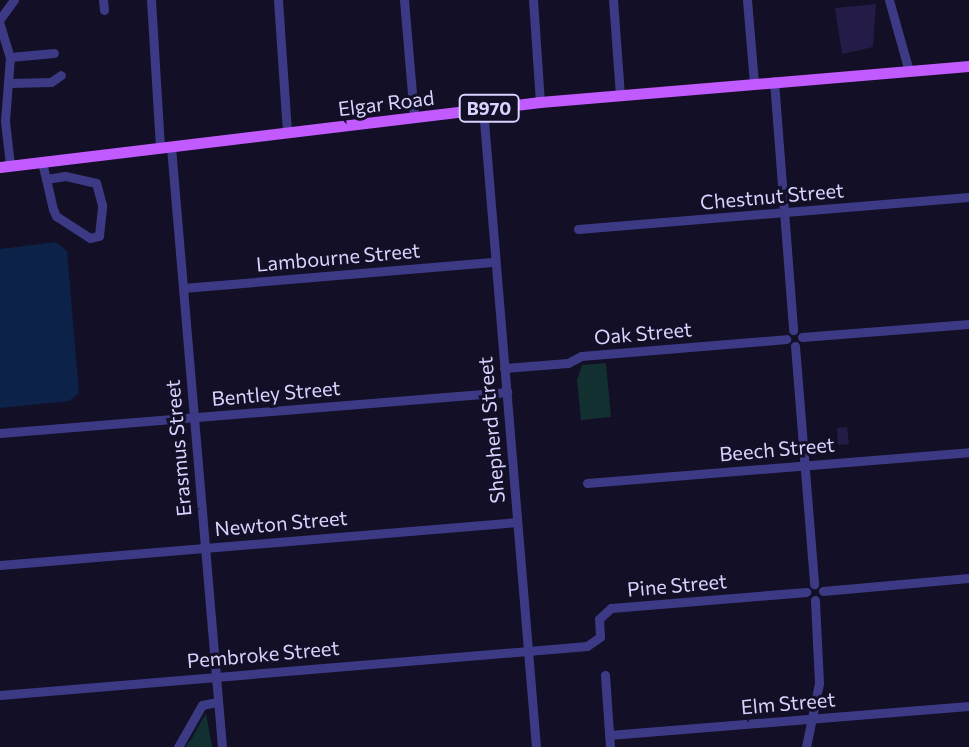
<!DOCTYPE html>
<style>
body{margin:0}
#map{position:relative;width:969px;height:747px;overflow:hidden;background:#130f26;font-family:Commissioner,sans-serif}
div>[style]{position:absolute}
.green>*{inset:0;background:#12302f}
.water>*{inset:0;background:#0c2248}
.building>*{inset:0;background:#241b47}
.minor>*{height:9px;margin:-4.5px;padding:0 4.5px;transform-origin:4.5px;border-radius:4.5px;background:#3d3a85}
.major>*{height:11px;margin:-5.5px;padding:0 5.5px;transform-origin:5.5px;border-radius:5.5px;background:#c25bff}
span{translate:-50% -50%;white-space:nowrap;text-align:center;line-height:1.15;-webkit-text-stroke:6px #130f26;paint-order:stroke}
.shield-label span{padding:2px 6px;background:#130f26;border:2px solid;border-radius:6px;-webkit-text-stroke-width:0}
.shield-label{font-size:18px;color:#d9d4ff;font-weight:700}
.street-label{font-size:20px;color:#d9d4ff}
</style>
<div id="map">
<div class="green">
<div style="clip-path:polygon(606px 363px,611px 417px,581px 420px,577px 380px,582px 365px)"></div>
<div style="clip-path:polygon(206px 713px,212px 747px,185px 747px,192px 738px)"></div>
</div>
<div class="water">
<div style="clip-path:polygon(56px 242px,67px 251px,79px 393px,69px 401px,0 408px,0 249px)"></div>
</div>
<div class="building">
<div style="clip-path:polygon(876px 4px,873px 47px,842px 54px,835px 8px)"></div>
<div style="clip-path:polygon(847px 427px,849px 444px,838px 445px,837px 428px)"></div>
</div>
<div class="minor">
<div style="left:103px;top:0;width:10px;rotate:84deg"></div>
<div style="left:151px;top:0;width:148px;rotate:86.5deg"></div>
<div style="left:278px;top:0;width:133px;rotate:86.1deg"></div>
<div style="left:404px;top:0;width:117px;rotate:85.1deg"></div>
<div style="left:533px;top:0;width:102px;rotate:86.1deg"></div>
<div style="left:613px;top:0;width:95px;rotate:85.8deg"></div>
<div style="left:747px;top:0;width:83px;rotate:85.2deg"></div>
<div style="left:889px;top:0;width:74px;rotate:74.3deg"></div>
<div style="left:0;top:19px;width:24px;rotate:-54deg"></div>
<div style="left:0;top:25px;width:34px;rotate:73deg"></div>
<div style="left:10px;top:57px;width:64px;rotate:94.5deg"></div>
<div style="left:5px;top:121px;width:44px;rotate:83.5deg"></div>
<div style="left:10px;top:57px;width:44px;rotate:-5.2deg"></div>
<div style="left:774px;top:81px;width:250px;rotate:85.6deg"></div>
<div style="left:10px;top:83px;width:41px;rotate:-1.4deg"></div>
<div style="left:51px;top:82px;width:12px;rotate:-35deg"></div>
<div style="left:483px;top:109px;width:640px;rotate:85.25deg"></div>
<div style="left:171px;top:147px;width:602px;rotate:85.14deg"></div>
<div style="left:42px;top:162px;width:17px;rotate:77deg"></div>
<div style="left:46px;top:179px;width:31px;rotate:77deg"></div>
<div style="left:53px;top:209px;width:8px;rotate:67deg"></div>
<div style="left:56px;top:216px;width:40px;rotate:32.9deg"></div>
<div style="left:90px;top:238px;width:9px;rotate:-13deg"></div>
<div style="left:99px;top:236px;width:31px;rotate:-84deg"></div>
<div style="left:102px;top:205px;width:23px;rotate:-105deg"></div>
<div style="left:96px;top:183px;width:32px;rotate:-167deg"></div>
<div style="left:65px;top:176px;width:19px;rotate:171deg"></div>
<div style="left:578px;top:229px;width:392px;rotate:-4.7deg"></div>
<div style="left:183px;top:288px;width:313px;rotate:-4.8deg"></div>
<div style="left:802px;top:337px;width:168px;rotate:-4.5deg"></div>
<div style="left:795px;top:346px;width:239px;rotate:85.4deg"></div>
<div style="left:504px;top:368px;width:64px;rotate:-4.5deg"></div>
<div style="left:568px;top:363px;width:15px;rotate:-28deg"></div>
<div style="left:581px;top:356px;width:206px;rotate:-4.7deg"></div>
<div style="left:0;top:433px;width:509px;rotate:-4.62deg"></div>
<div style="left:587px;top:483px;width:383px;rotate:-4.6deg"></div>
<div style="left:0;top:565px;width:519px;rotate:-4.75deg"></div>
<div style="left:823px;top:591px;width:147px;rotate:-5.1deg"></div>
<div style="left:605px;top:675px;width:72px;rotate:86deg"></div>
<div style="left:0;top:695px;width:589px;rotate:-4.77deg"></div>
<div style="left:587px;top:646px;width:16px;rotate:-35deg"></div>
<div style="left:600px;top:637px;width:18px;rotate:-93deg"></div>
<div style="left:599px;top:619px;width:16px;rotate:-43deg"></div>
<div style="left:611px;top:608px;width:196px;rotate:-4.7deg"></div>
<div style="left:609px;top:735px;width:361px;rotate:-4.6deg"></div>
<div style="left:178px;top:747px;width:48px;rotate:-60.3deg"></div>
<div style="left:202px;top:705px;width:16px;rotate:-11deg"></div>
<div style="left:806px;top:747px;width:65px;rotate:-78.5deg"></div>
<div style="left:819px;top:683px;width:83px;rotate:-92.8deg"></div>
</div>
<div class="major">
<div style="left:0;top:167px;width:544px;rotate:-6.86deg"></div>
<div style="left:540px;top:102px;width:431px;rotate:-4.8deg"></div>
</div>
<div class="shield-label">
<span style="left:489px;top:108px">B970</span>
</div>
<div class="street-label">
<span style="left:386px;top:103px;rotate:-7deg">Elgar Road</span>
<span style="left:772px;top:196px;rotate:-5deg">Chestnut Street</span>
<span style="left:338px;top:257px;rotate:-5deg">Lambourne Street</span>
<span style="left:643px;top:333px;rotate:-5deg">Oak Street</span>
<span style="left:276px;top:393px;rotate:-5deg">Bentley Street</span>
<span style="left:491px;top:430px;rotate:-95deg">Shepherd Street</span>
<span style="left:178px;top:448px;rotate:-95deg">Erasmus Street</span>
<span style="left:777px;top:449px;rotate:-5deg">Beech Street</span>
<span style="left:281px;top:523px;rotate:-5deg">Newton Street</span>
<span style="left:677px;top:585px;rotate:-5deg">Pine Street</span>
<span style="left:263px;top:654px;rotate:-5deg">Pembroke Street</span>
<span style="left:788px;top:703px;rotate:-5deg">Elm Street</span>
</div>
</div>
